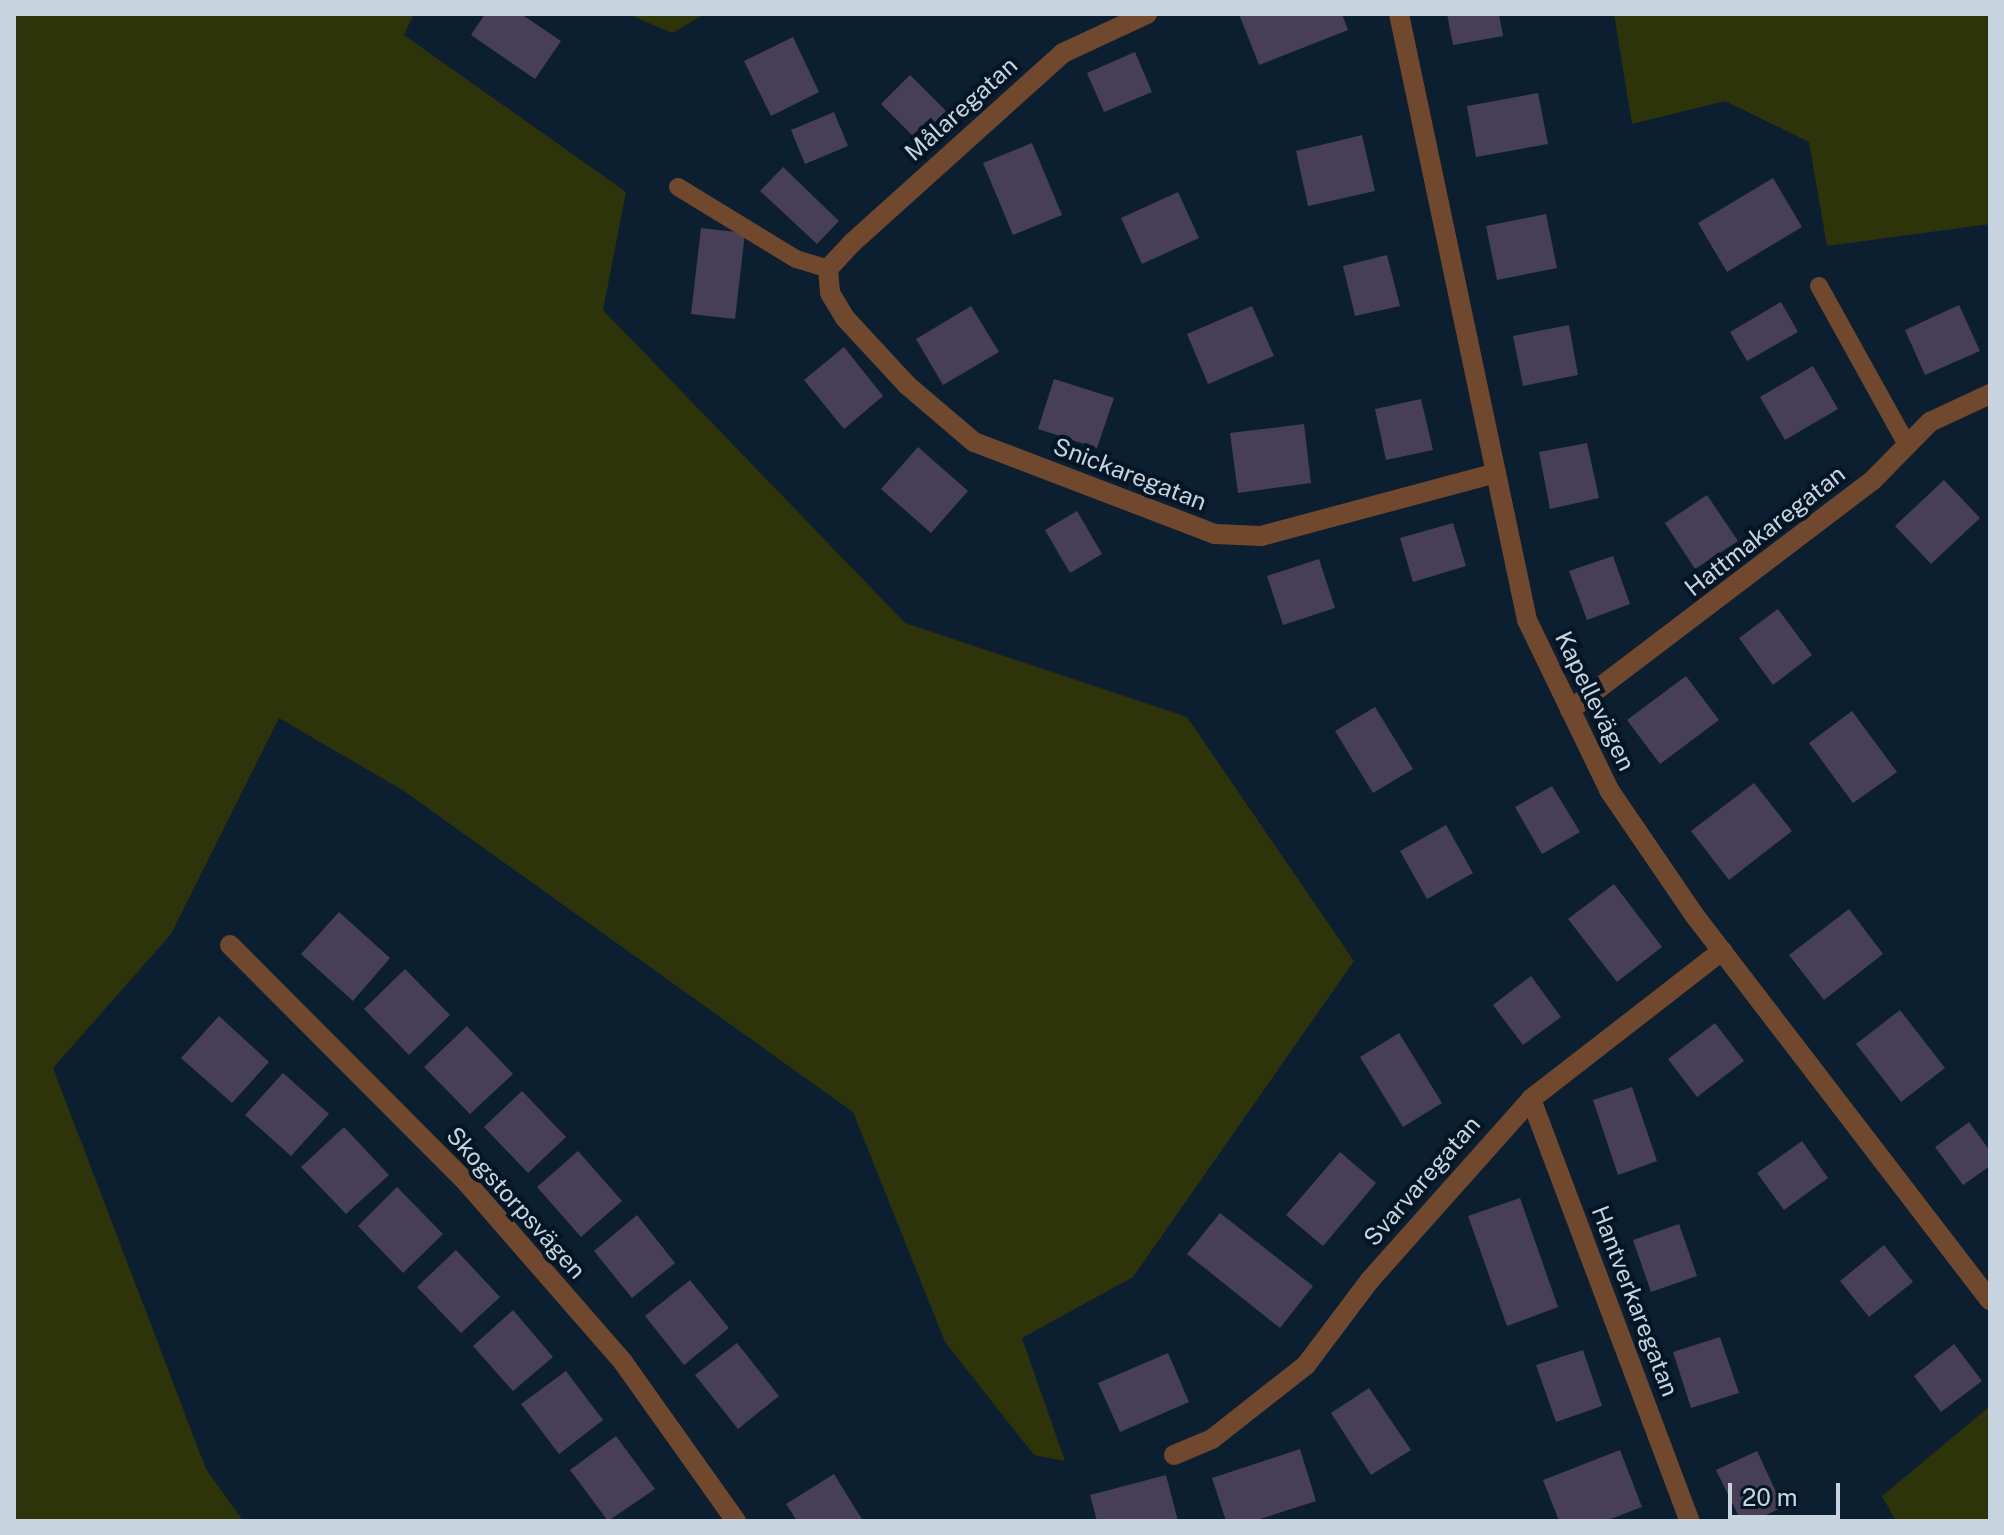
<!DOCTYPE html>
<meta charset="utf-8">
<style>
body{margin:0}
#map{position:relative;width:2004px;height:1535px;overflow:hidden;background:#0c1f30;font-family:"Public Sans",sans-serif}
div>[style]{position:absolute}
.green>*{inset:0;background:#2e340a}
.building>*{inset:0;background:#463f57}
.service>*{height:18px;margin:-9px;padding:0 9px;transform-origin:9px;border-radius:9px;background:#6f482e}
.minor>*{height:20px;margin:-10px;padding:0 10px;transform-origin:10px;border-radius:10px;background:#6f482e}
span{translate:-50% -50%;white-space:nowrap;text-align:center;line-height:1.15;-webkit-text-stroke:8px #041626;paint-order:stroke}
.street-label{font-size:24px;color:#c7d3de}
.frame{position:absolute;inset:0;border:16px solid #c7d3de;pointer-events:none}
.scale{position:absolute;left:1728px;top:1483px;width:112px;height:36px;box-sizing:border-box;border:4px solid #c7d3de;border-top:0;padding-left:10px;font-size:24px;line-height:28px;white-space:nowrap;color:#c7d3de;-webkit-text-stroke:6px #041626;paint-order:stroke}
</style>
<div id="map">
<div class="green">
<div style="clip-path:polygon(14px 14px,414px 14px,404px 35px,626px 192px,603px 310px,905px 623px,1187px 717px,1354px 961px,1133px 1277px,1022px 1338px,1065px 1461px,1034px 1455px,945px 1342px,853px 1112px,404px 791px,279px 718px,171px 934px,53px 1068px,206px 1469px,243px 1521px,14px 1521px)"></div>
<div style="clip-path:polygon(628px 14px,705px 14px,672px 33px)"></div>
<div style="clip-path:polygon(1614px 14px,1990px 14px,1990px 224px,1827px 246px,1809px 142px,1725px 101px,1632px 124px)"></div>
<div style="clip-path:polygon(1990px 1406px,1990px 1521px,1896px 1521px,1882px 1496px)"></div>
</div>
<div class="building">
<div style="clip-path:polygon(485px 14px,521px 14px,561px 41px,535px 79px,471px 35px)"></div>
<div style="clip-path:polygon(1239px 14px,1342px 14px,1348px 30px,1259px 65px)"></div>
<div style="clip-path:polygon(1447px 14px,1499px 14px,1503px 36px,1453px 45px)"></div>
<div style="clip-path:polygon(793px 37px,819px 92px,771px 116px,744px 61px)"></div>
<div style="clip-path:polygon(1135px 52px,1152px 92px,1104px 112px,1087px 73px)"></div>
<div style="clip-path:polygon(910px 75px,946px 111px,917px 140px,881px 104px)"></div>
<div style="clip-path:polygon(1538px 93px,1548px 144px,1476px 157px,1467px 106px)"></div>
<div style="clip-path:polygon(834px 112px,848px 146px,805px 164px,791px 130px)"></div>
<div style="clip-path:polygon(1362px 135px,1375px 191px,1308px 206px,1296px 151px)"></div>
<div style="clip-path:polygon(1032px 143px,1062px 215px,1013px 235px,983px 163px)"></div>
<div style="clip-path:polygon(783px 167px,839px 221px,817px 244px,760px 191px)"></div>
<div style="clip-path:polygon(1773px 178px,1802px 227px,1727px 272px,1698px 223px)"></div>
<div style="clip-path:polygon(1178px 192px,1199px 238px,1142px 264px,1121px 218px)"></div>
<div style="clip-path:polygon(1546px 214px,1557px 268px,1497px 280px,1486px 226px)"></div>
<div style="clip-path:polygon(701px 228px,745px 233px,735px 319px,691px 314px)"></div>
<div style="clip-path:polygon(1387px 255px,1400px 306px,1355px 316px,1343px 266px)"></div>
<div style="clip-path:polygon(1781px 302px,1798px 332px,1747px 361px,1730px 332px)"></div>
<div style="clip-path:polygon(1959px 305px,1980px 351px,1925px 375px,1905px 330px)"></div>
<div style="clip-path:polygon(971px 306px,999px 352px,943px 385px,916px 339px)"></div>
<div style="clip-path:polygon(1252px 306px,1274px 356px,1208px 384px,1187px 334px)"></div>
<div style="clip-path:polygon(1569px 325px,1578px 375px,1523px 386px,1513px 336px)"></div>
<div style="clip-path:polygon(844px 347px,883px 396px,844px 429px,804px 380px)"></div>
<div style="clip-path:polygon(1813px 366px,1838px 409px,1785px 440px,1760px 397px)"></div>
<div style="clip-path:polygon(1054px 379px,1114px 398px,1097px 448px,1038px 429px)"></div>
<div style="clip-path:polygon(1421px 399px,1433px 450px,1386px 460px,1375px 409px)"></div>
<div style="clip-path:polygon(1304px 424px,1311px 483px,1238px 493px,1230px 433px)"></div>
<div style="clip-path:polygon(1587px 443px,1599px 498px,1550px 509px,1539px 452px)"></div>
<div style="clip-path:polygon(918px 447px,968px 491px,931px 533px,881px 489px)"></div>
<div style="clip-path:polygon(1944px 480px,1980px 518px,1931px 564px,1895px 526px)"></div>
<div style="clip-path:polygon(1707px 495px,1738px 541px,1695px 569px,1665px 523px)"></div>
<div style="clip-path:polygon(1077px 511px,1102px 554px,1070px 573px,1045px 530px)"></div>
<div style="clip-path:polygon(1453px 523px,1466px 566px,1413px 582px,1400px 538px)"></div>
<div style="clip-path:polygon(1613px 556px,1630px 604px,1587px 620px,1569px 571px)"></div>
<div style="clip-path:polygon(1319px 559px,1335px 608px,1283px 625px,1267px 576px)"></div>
<div style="clip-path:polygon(1778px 609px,1812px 655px,1773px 685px,1739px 638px)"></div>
<div style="clip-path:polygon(1686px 676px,1719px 720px,1660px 764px,1627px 720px)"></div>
<div style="clip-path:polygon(1375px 707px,1413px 769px,1373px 793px,1335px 731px)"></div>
<div style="clip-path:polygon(1852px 711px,1897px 772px,1853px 803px,1809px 743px)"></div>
<div style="clip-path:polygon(1754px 783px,1792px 831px,1729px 880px,1691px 831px)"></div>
<div style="clip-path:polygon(1552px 786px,1580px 832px,1542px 854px,1515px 807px)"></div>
<div style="clip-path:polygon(1446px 825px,1473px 873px,1427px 899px,1400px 851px)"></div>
<div style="clip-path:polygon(1614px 884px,1662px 947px,1617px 982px,1568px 919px)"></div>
<div style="clip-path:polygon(1849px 909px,1883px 954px,1824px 1000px,1789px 955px)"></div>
<div style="clip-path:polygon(339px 912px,390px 958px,353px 1001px,301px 954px)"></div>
<div style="clip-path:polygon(405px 969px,450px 1015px,409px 1055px,364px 1009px)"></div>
<div style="clip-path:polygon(1531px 976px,1561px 1017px,1523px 1045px,1493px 1005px)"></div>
<div style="clip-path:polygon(1900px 1010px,1945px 1068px,1901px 1102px,1856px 1044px)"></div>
<div style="clip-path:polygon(219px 1016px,269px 1062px,232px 1103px,181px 1058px)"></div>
<div style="clip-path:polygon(1715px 1023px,1744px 1061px,1697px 1097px,1668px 1059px)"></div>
<div style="clip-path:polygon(467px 1026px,513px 1074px,470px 1114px,424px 1067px)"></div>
<div style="clip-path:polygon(1399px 1033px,1442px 1103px,1403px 1127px,1360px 1057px)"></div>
<div style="clip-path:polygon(283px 1073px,329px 1114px,291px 1156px,245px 1115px)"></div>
<div style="clip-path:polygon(1632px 1087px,1657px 1161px,1618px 1175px,1593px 1100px)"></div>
<div style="clip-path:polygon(522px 1091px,566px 1137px,528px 1173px,484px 1127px)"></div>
<div style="clip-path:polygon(1969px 1122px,1990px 1151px,1990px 1166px,1963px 1185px,1935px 1147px)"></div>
<div style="clip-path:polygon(344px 1127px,389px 1175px,346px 1214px,301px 1167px)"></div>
<div style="clip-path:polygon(1802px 1141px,1828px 1178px,1784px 1210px,1757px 1173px)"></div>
<div style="clip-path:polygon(578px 1151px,622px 1201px,581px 1237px,537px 1187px)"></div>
<div style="clip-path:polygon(1340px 1152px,1376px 1183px,1323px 1246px,1286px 1215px)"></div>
<div style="clip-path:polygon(397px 1187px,443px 1234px,403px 1273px,358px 1226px)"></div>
<div style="clip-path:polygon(1520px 1198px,1558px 1307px,1507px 1326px,1468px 1216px)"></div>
<div style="clip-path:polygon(1220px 1213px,1313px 1286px,1280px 1328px,1187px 1254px)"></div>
<div style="clip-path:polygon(637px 1215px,675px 1263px,632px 1298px,594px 1251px)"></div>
<div style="clip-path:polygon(1679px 1224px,1697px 1276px,1651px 1292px,1633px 1240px)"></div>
<div style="clip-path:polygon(1884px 1245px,1913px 1282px,1869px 1317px,1840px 1281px)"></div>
<div style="clip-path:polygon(456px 1250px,500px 1297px,461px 1333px,417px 1287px)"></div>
<div style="clip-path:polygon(690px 1280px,729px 1328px,684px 1365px,645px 1316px)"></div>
<div style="clip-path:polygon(513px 1310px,553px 1357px,513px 1391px,473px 1346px)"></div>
<div style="clip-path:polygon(1720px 1337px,1739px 1393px,1691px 1408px,1673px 1352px)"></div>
<div style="clip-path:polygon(737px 1343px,779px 1396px,738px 1429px,695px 1375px)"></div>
<div style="clip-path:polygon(1954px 1344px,1982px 1381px,1941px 1412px,1914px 1376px)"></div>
<div style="clip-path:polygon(1583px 1350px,1602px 1406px,1556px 1422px,1536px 1365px)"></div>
<div style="clip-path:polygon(1168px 1353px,1189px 1402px,1120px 1432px,1098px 1383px)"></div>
<div style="clip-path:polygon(566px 1371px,603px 1420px,559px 1454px,521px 1404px)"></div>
<div style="clip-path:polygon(1369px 1388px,1411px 1450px,1371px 1475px,1331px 1413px)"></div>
<div style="clip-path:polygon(616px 1436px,655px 1489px,608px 1521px,570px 1470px)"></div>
<div style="clip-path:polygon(1300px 1449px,1316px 1501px,1254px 1521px,1226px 1521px,1212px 1478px)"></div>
<div style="clip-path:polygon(1620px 1450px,1642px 1507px,1605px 1521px,1559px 1521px,1543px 1480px)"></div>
<div style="clip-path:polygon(1757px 1451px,1783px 1507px,1753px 1521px,1741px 1521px,1716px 1470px)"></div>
<div style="clip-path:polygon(834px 1474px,863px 1521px,797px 1521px,786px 1504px)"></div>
<div style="clip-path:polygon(1166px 1475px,1178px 1521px,1097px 1521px,1090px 1495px)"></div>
</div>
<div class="service">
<div style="left:678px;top:187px;width:138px;rotate:31.4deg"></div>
<div style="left:796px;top:259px;width:34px;rotate:17deg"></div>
<div style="left:1819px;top:286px;width:182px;rotate:61deg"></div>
</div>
<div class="minor">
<div style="left:1147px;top:14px;width:93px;rotate:155.1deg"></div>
<div style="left:1063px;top:53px;width:284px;rotate:138deg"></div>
<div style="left:852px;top:243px;width:35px;rotate:133deg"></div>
<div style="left:828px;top:269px;width:24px;rotate:85deg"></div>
<div style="left:830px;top:293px;width:29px;rotate:59deg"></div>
<div style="left:845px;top:318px;width:91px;rotate:47.2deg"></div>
<div style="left:907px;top:385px;width:88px;rotate:40.4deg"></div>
<div style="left:974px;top:442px;width:258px;rotate:20.9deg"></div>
<div style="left:1215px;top:534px;width:46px;rotate:2.5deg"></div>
<div style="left:1261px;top:536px;width:243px;rotate:-15deg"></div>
<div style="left:1399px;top:14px;width:619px;rotate:78.07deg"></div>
<div style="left:1527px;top:620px;width:189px;rotate:64.2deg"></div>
<div style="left:1609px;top:790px;width:153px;rotate:55.7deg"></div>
<div style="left:1695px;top:916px;width:484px;rotate:52.5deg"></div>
<div style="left:1570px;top:710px;width:379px;rotate:-37.2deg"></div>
<div style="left:1872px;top:481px;width:83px;rotate:-45.5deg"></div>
<div style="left:1930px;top:422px;width:66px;rotate:-25deg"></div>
<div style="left:230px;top:945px;width:336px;rotate:45.1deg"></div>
<div style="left:467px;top:1183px;width:237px;rotate:48.9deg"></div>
<div style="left:623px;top:1362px;width:195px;rotate:54.6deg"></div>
<div style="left:1531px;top:1099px;width:451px;rotate:69.4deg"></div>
<div style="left:1174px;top:1455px;width:41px;rotate:-22.8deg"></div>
<div style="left:1212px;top:1439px;width:120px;rotate:-38.2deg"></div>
<div style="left:1306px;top:1365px;width:106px;rotate:-53deg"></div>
<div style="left:1370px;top:1280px;width:242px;rotate:-48.3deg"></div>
<div style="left:1531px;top:1099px;width:242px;rotate:-37.8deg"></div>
</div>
<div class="street-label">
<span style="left:961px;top:109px;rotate:-42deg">Målaregatan</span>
<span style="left:1130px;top:474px;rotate:21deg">Snickaregatan</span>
<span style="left:1765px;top:531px;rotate:-38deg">Hattmakaregatan</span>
<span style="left:1595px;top:701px;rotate:64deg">Kapellevägen</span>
<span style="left:1422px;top:1181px;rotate:-49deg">Svarvaregatan</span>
<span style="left:516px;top:1203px;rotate:48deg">Skogstorpsvägen</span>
<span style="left:1635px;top:1301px;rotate:69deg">Hantverkaregatan</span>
</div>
<div class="frame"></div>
<div class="scale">20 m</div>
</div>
